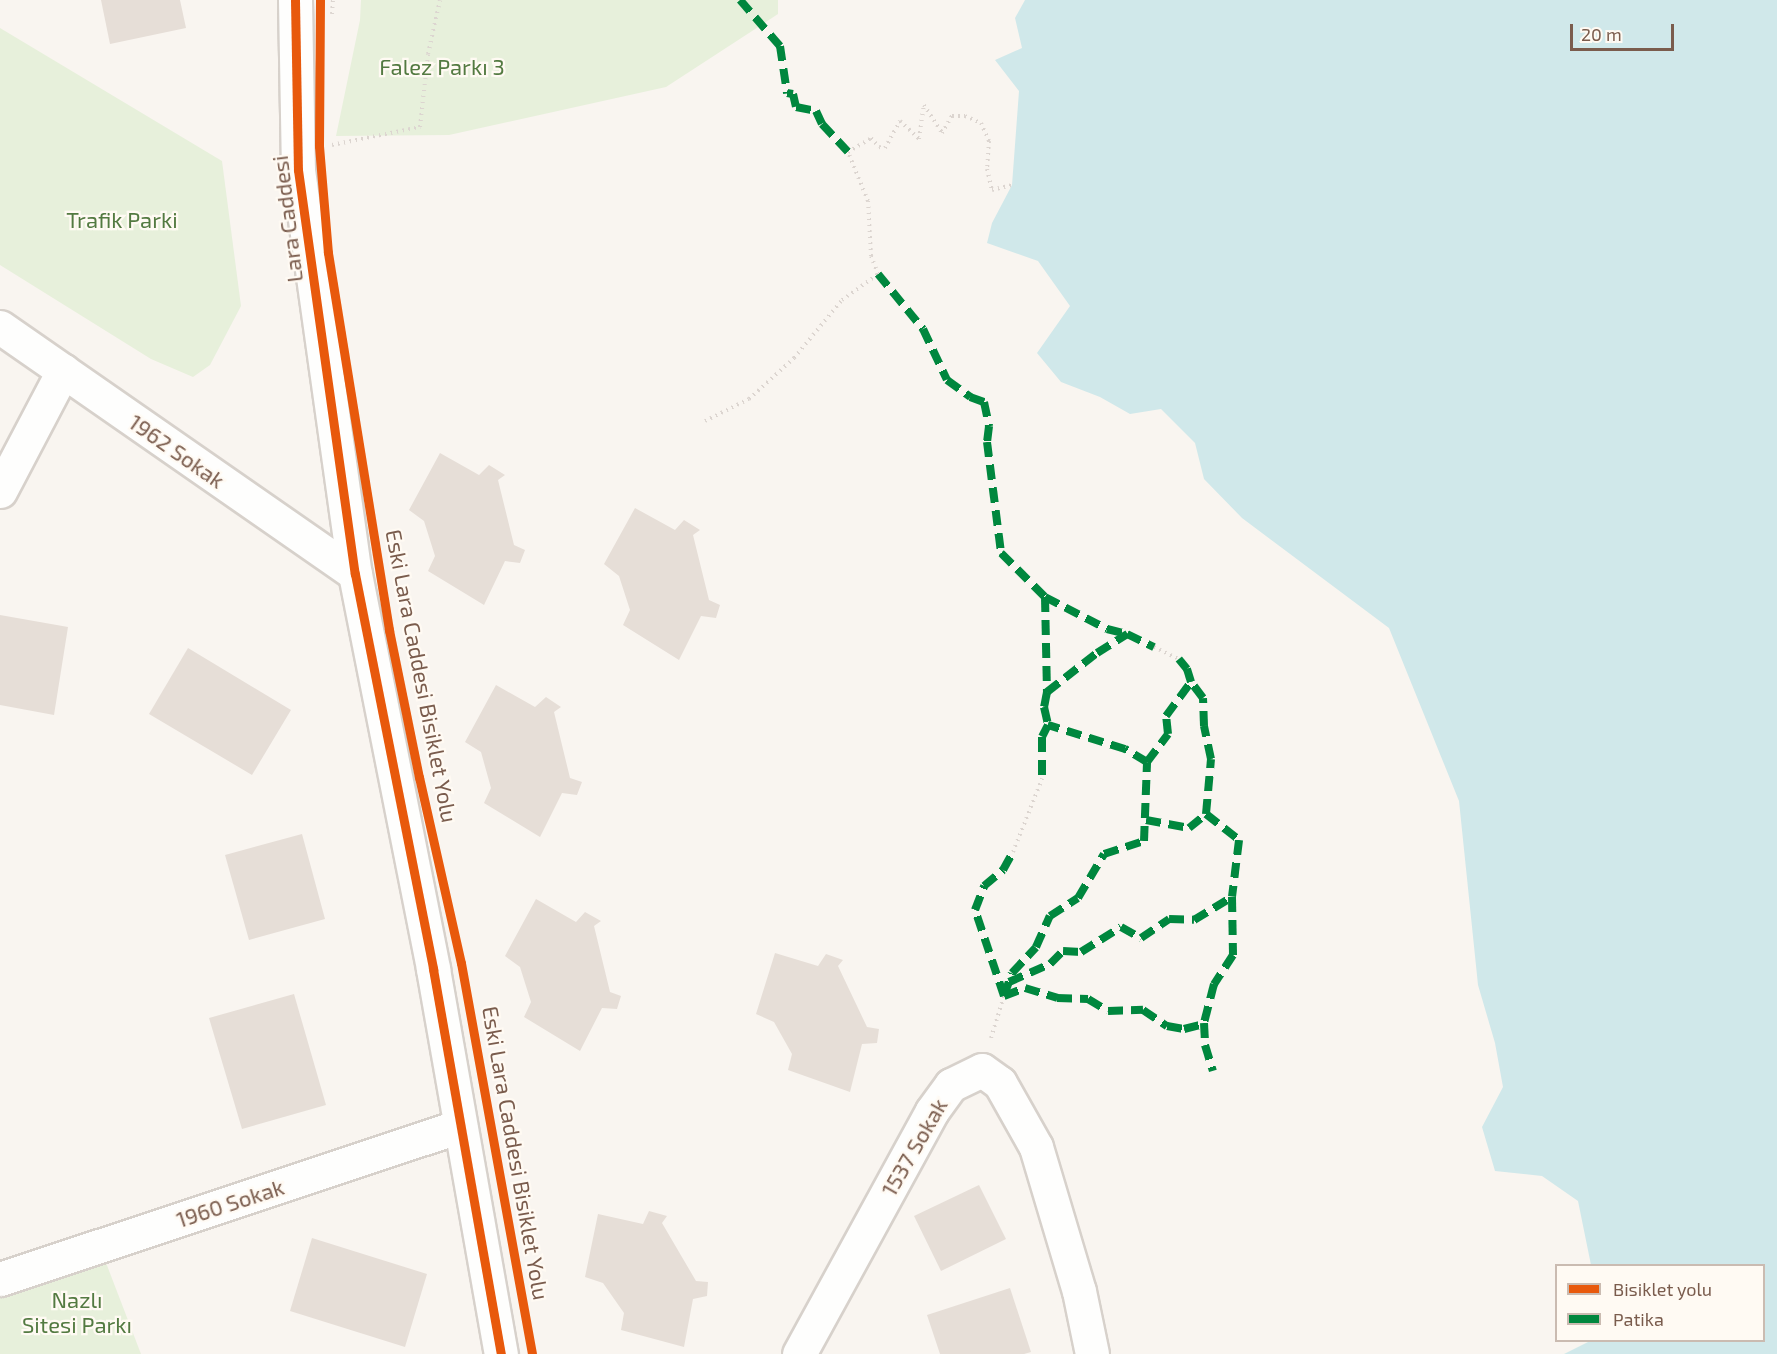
<!DOCTYPE html>
<meta charset="utf-8">
<style>
body{margin:0}
#map{position:relative;width:1777px;height:1354px;overflow:hidden;background:#f9f5f0;font-family:"Exo 2",sans-serif}
div>[style]{position:absolute}
.green>*{inset:0;background:#e7f0db}
.water>*{inset:0;background:#d0e8ea}
.building>*{inset:0;background:#e6ded7}
.path>*{height:4px;margin-top:-2px;transform-origin:0;background:repeating-linear-gradient(90deg,#dcd5d0 0 1.5px,transparent 0 6px)}
.roads{filter:drop-shadow(2px 0 #d7d1cb) drop-shadow(-2px 0 #d7d1cb) drop-shadow(0 2px #d7d1cb) drop-shadow(0 -2px #d7d1cb)}
.minor>*{height:33px;margin:-16.5px;padding:0 16.5px;transform-origin:16.5px;border-radius:16.5px;background:#fefefd}
.tertiary>*{height:33px;margin:-16.5px;padding:0 16.5px;transform-origin:16.5px;border-radius:16.5px;background:#fefefd}
.quiet>*{height:8px;margin-top:-4px;transform-origin:0;background:repeating-linear-gradient(90deg,#00873e 0 15px,transparent 0 23px)}
.cycleway>*{height:9px;margin:-4.5px;padding:0 4.5px;transform-origin:4.5px;border-radius:4.5px;background:#e8590c}
span{translate:-50% -50%;white-space:nowrap;text-align:center;line-height:1.15;-webkit-text-stroke:4.5px #fffaf3;paint-order:stroke}
.park-label{font-size:22px;color:#537a41}
.street-label{font-size:22px;color:#7a5c4d}
.legend{position:absolute;left:1555px;top:1264px;width:210px;height:78px;box-sizing:border-box;background:#fffaf3;border:2px solid #cabbb1;margin:0;padding:8px 10px;list-style:none;font-size:18px;color:#7a5c4d}
.legend li{display:flex;align-items:center;gap:12px;height:30px}
.legend b{width:30px;border:2px solid #cabbb1}
.scale{position:absolute;left:1570px;top:24px;width:104px;height:27px;box-sizing:border-box;border:3px solid #7a5c4d;border-top:0;padding-left:8px;font-size:18px;line-height:21px;white-space:nowrap;color:#7a5c4d;-webkit-text-stroke:4px #fffaf3;paint-order:stroke}
</style>
<div id="map">
<div class="green">
<div style="clip-path:polygon(361px 0,778px 0,778px 14px,666px 87px,449px 135px,336px 136px,360px 20px)"></div>
<div style="clip-path:polygon(0 28px,222px 161px,241px 306px,210px 365px,193px 377px,151px 359px,0 265px)"></div>
<div style="clip-path:polygon(103px 1255px,141px 1354px,0 1354px,0 1294px)"></div>
</div>
<div class="water">
<div style="clip-path:polygon(1025px 0,1777px 0,1777px 1354px,1564px 1354px,1590px 1341px,1764px 1340px,1764px 1266px,1591px 1265px,1578px 1201px,1542px 1176px,1495px 1171px,1482px 1127px,1503px 1087px,1495px 1043px,1478px 985px,1459px 801px,1389px 628px,1242px 518px,1204px 479px,1195px 443px,1161px 409px,1130px 414px,1100px 397px,1061px 382px,1037px 353px,1070px 306px,1038px 261px,987px 243px,992px 223px,1012px 185px,1019px 91px,995px 60px,1022px 48px,1015px 18px)"></div>
</div>
<div class="building">
<div style="clip-path:polygon(101px 0,180px 0,186px 28px,110px 44px)"></div>
<div style="clip-path:polygon(440px 453px,479px 475px,489px 465px,505px 475px,498px 480px,514px 545px,525px 550px,520px 563px,505px 561px,484px 605px,428px 571px,435px 556px,424px 521px,409px 510px)"></div>
<div style="clip-path:polygon(635px 508px,675px 530px,684px 520px,700px 530px,693px 535px,709px 600px,720px 605px,716px 618px,701px 616px,679px 660px,623px 625px,630px 610px,619px 576px,604px 564px)"></div>
<div style="clip-path:polygon(0 615px,68px 627px,54px 715px,0 705px)"></div>
<div style="clip-path:polygon(188px 648px,291px 710px,252px 775px,149px 714px)"></div>
<div style="clip-path:polygon(496px 685px,535px 707px,546px 697px,561px 707px,554px 712px,570px 778px,582px 782px,577px 795px,562px 793px,540px 837px,484px 803px,491px 788px,481px 752px,465px 742px)"></div>
<div style="clip-path:polygon(302px 834px,325px 919px,249px 940px,225px 855px)"></div>
<div style="clip-path:polygon(536px 899px,576px 922px,585px 912px,601px 921px,594px 926px,610px 992px,621px 996px,617px 1009px,602px 1008px,580px 1051px,524px 1017px,531px 1002px,520px 967px,505px 956px)"></div>
<div style="clip-path:polygon(775px 953px,818px 966px,826px 954px,843px 960px,838px 966px,867px 1027px,879px 1029px,877px 1043px,862px 1044px,850px 1092px,788px 1070px,792px 1054px,774px 1022px,756px 1014px)"></div>
<div style="clip-path:polygon(294px 994px,326px 1105px,242px 1129px,209px 1018px)"></div>
<div style="clip-path:polygon(979px 1185px,1006px 1239px,941px 1271px,914px 1216px)"></div>
<div style="clip-path:polygon(649px 1211px,667px 1216px,662px 1223px,696px 1281px,708px 1282px,707px 1296px,693px 1299px,684px 1347px,621px 1330px,624px 1313px,603px 1283px,585px 1277px,598px 1214px,643px 1224px)"></div>
<div style="clip-path:polygon(312px 1238px,427px 1274px,405px 1347px,290px 1311px)"></div>
<div style="clip-path:polygon(1010px 1288px,1031px 1352px,1024px 1354px,940px 1354px,927px 1315px)"></div>
</div>
<div class="path">
<div style="left:332px;top:14px;width:14px;rotate:-86deg"></div>
<div style="left:332px;top:145px;width:90px;rotate:-11.6deg"></div>
<div style="left:420px;top:127px;width:73px;rotate:-83.7deg"></div>
<div style="left:428px;top:54px;width:55px;rotate:-77.5deg"></div>
<div style="left:705px;top:421px;width:49px;rotate:-26.6deg"></div>
<div style="left:749px;top:399px;width:61px;rotate:-42.3deg"></div>
<div style="left:794px;top:358px;width:75px;rotate:-50.4deg"></div>
<div style="left:842px;top:300px;width:44px;rotate:-35.8deg"></div>
<div style="left:878px;top:274px;width:19px;rotate:-111deg"></div>
<div style="left:871px;top:256px;width:55px;rotate:-93.1deg"></div>
<div style="left:868px;top:201px;width:53px;rotate:-112.2deg"></div>
<div style="left:848px;top:152px;width:27px;rotate:-31deg"></div>
<div style="left:871px;top:138px;width:12px;rotate:48deg"></div>
<div style="left:879px;top:147px;width:6px;rotate:9deg"></div>
<div style="left:885px;top:148px;width:31px;rotate:-61deg"></div>
<div style="left:900px;top:121px;width:26px;rotate:43deg"></div>
<div style="left:919px;top:139px;width:34px;rotate:-82deg"></div>
<div style="left:924px;top:105px;width:33px;rotate:57deg"></div>
<div style="left:942px;top:133px;width:20px;rotate:-60deg"></div>
<div style="left:952px;top:116px;width:13px"></div>
<div style="left:965px;top:116px;width:17px;rotate:24deg"></div>
<div style="left:981px;top:123px;width:20px;rotate:66deg"></div>
<div style="left:989px;top:141px;width:28px;rotate:94deg"></div>
<div style="left:987px;top:169px;width:22px;rotate:77deg"></div>
<div style="left:992px;top:190px;width:21px;rotate:-14deg"></div>
<div style="left:1154px;top:647px;width:28px;rotate:26deg"></div>
<div style="left:1013px;top:852px;width:79px;rotate:-68.3deg"></div>
<div style="left:991px;top:1038px;width:44px;rotate:-72.8deg"></div>
</div>
<div class="roads">
<div class="minor">
<div style="left:0;top:327px;width:432px;rotate:34.8deg"></div>
<div style="left:0;top:491px;width:136px;rotate:-62.3deg"></div>
<div style="left:0;top:1279px;width:485px;rotate:-18.4deg"></div>
<div style="left:799px;top:1354px;width:277px;rotate:-61.3deg"></div>
<div style="left:932px;top:1111px;width:32px;rotate:-54deg"></div>
<div style="left:951px;top:1085px;width:34px;rotate:-26deg"></div>
<div style="left:982px;top:1070px;width:22px;rotate:36deg"></div>
<div style="left:1000px;top:1083px;width:73px;rotate:60.6deg"></div>
<div style="left:1036px;top:1147px;width:150px;rotate:73.4deg"></div>
<div style="left:1079px;top:1291px;width:64px;rotate:78.3deg"></div>
</div>
<div class="tertiary">
<div style="left:295px;top:0;width:170px;rotate:89deg"></div>
<div style="left:298px;top:170px;width:408px;rotate:82deg"></div>
<div style="left:355px;top:574px;width:403px;rotate:78.8deg"></div>
<div style="left:433px;top:969px;width:391px;rotate:80deg"></div>
</div>
</div>
<div class="quiet">
<div style="left:740px;top:0;width:61px;rotate:49deg"></div>
<div style="left:780px;top:46px;width:48px;rotate:81.5deg"></div>
<div style="left:787px;top:93px;width:6px;rotate:9deg"></div>
<div style="left:793px;top:94px;width:13px;rotate:77deg"></div>
<div style="left:796px;top:107px;width:20px;rotate:11deg"></div>
<div style="left:816px;top:111px;width:14px;rotate:65deg"></div>
<div style="left:822px;top:124px;width:38px;rotate:47deg"></div>
<div style="left:878px;top:274px;width:71px;rotate:50.7deg"></div>
<div style="left:923px;top:329px;width:56px;rotate:64.8deg"></div>
<div style="left:947px;top:380px;width:29px;rotate:36deg"></div>
<div style="left:970px;top:397px;width:15px;rotate:20deg"></div>
<div style="left:984px;top:402px;width:25px;rotate:78deg"></div>
<div style="left:989px;top:426px;width:16px;rotate:97deg"></div>
<div style="left:987px;top:442px;width:112px;rotate:82.8deg"></div>
<div style="left:1001px;top:553px;width:62px;rotate:45deg"></div>
<div style="left:1045px;top:597px;width:95px;rotate:88.8deg"></div>
<div style="left:1047px;top:692px;width:15px;rotate:101deg"></div>
<div style="left:1044px;top:707px;width:18px;rotate:77deg"></div>
<div style="left:1048px;top:725px;width:13px;rotate:117deg"></div>
<div style="left:1042px;top:737px;width:42px;rotate:90deg"></div>
<div style="left:1045px;top:597px;width:70px;rotate:27.3deg"></div>
<div style="left:1107px;top:629px;width:21px;rotate:14deg"></div>
<div style="left:1127px;top:634px;width:30px;rotate:26deg"></div>
<div style="left:1047px;top:692px;width:63px;rotate:-38deg"></div>
<div style="left:1097px;top:653px;width:36px;rotate:-32deg"></div>
<div style="left:1147px;top:762px;width:35px;rotate:-53deg"></div>
<div style="left:1168px;top:734px;width:18px;rotate:-96deg"></div>
<div style="left:1166px;top:716px;width:42px;rotate:-53.7deg"></div>
<div style="left:1191px;top:682px;width:14px;rotate:-107deg"></div>
<div style="left:1187px;top:669px;width:13px;rotate:-129deg"></div>
<div style="left:1206px;top:814px;width:42px;rotate:38.2deg"></div>
<div style="left:1239px;top:840px;width:57px;rotate:97deg"></div>
<div style="left:1146px;top:820px;width:44px;rotate:10.5deg"></div>
<div style="left:1189px;top:828px;width:22px;rotate:-39deg"></div>
<div style="left:1206px;top:814px;width:55px;rotate:-84.8deg"></div>
<div style="left:1211px;top:759px;width:34px;rotate:-102deg"></div>
<div style="left:1204px;top:726px;width:28px;rotate:-92deg"></div>
<div style="left:1203px;top:698px;width:20px;rotate:-127deg"></div>
<div style="left:1009px;top:982px;width:45px;rotate:-23.7deg"></div>
<div style="left:1050px;top:964px;width:18px;rotate:-45deg"></div>
<div style="left:1063px;top:951px;width:18px;rotate:3deg"></div>
<div style="left:1081px;top:952px;width:47px;rotate:-32deg"></div>
<div style="left:1121px;top:927px;width:23px;rotate:29deg"></div>
<div style="left:1141px;top:938px;width:34px;rotate:-34deg"></div>
<div style="left:1169px;top:919px;width:25px;rotate:2deg"></div>
<div style="left:1194px;top:920px;width:44px;rotate:-31.2deg"></div>
<div style="left:1232px;top:897px;width:58px;rotate:89deg"></div>
<div style="left:1233px;top:955px;width:35px;rotate:123deg"></div>
<div style="left:1214px;top:984px;width:40px;rotate:104.4deg"></div>
<div style="left:1204px;top:1023px;width:22px;rotate:87deg"></div>
<div style="left:1205px;top:1045px;width:27px;rotate:73deg"></div>
<div style="left:1004px;top:996px;width:24px;rotate:-71deg"></div>
<div style="left:1012px;top:973px;width:35px;rotate:-47deg"></div>
<div style="left:1036px;top:947px;width:34px;rotate:-66deg"></div>
<div style="left:1050px;top:916px;width:33px;rotate:-33deg"></div>
<div style="left:1078px;top:898px;width:51px;rotate:-59.4deg"></div>
<div style="left:1104px;top:854px;width:42px;rotate:-18deg"></div>
<div style="left:1144px;top:841px;width:79px;rotate:-87.8deg"></div>
<div style="left:1147px;top:762px;width:26px;rotate:-149deg"></div>
<div style="left:1125px;top:749px;width:81px;rotate:-162.7deg"></div>
<div style="left:1004px;top:996px;width:22px;rotate:-21deg"></div>
<div style="left:1025px;top:988px;width:34px;rotate:17deg"></div>
<div style="left:1057px;top:998px;width:31px;rotate:2deg"></div>
<div style="left:1088px;top:999px;width:23px;rotate:31deg"></div>
<div style="left:1108px;top:1011px;width:35px;rotate:-2deg"></div>
<div style="left:1143px;top:1010px;width:29px;rotate:34deg"></div>
<div style="left:1167px;top:1026px;width:17px;rotate:10deg"></div>
<div style="left:1184px;top:1029px;width:21px;rotate:-14deg"></div>
<div style="left:1004px;top:996px;width:91px;rotate:-108.6deg"></div>
<div style="left:975px;top:910px;width:26px;rotate:-69deg"></div>
<div style="left:984px;top:886px;width:25px;rotate:-40deg"></div>
<div style="left:1003px;top:870px;width:21px;rotate:-61deg"></div>
</div>
<div class="cycleway">
<div style="left:295px;top:0;width:170px;rotate:89deg"></div>
<div style="left:298px;top:170px;width:408px;rotate:82deg"></div>
<div style="left:355px;top:574px;width:403px;rotate:78.8deg"></div>
<div style="left:433px;top:969px;width:391px;rotate:80deg"></div>
<div style="left:320px;top:0;width:146px;rotate:90.4deg"></div>
<div style="left:319px;top:146px;width:107px;rotate:85.2deg"></div>
<div style="left:328px;top:253px;width:382px;rotate:80.8deg"></div>
<div style="left:389px;top:630px;width:150px;rotate:78.5deg"></div>
<div style="left:419px;top:777px;width:191px;rotate:77.3deg"></div>
<div style="left:461px;top:963px;width:397px;rotate:79.7deg"></div>
</div>
<div class="park-label">
<span style="left:442px;top:67px">Falez Parkı 3</span>
<span style="left:122px;top:220px">Trafik Parki</span>
<span style="left:77px;top:1312px">Nazlı<br>Sitesi Parkı</span>
</div>
<div class="street-label">
<span style="left:287px;top:219px;rotate:-97deg">Lara Caddesi</span>
<span style="left:177px;top:451px;rotate:35deg">1962 Sokak</span>
<span style="left:422px;top:676px;rotate:79deg">Eski Lara Caddesi Bisiklet Yolu</span>
<span style="left:914px;top:1147px;rotate:-60deg">1537 Sokak</span>
<span style="left:516px;top:1153px;rotate:80deg">Eski Lara Caddesi Bisiklet Yolu</span>
<span style="left:230px;top:1203px;rotate:-18deg">1960 Sokak</span>
</div>
<ul class="legend">
<li><b style="height:8px;background:#e8590c"></b>Bisiklet yolu</li>
<li><b style="height:8px;background:#00873e"></b>Patika</li>
</ul>
<div class="scale">20 m</div>
</div>
